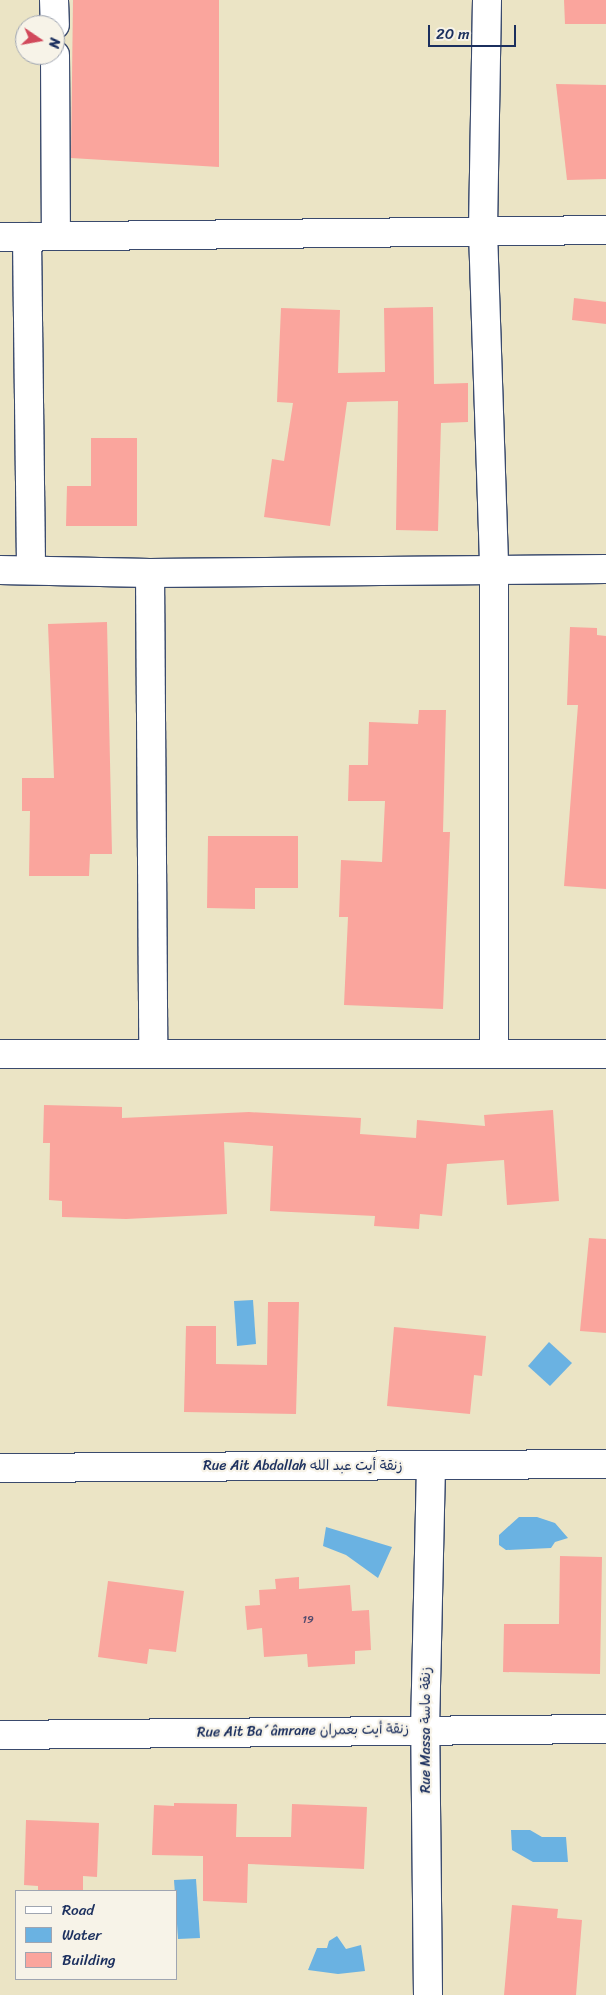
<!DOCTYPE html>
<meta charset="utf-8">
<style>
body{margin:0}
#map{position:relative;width:606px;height:1995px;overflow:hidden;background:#ebe4c5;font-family:Sriracha,"Playpen Sans Arabic",sans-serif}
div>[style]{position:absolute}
.water>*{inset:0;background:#6ab2e2}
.building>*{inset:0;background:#faa59d}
.roads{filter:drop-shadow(1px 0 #3a4a6d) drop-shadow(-1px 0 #3a4a6d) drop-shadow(0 1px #3a4a6d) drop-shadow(0 -1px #3a4a6d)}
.minor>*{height:28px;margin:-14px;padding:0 14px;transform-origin:14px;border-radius:14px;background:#fff}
span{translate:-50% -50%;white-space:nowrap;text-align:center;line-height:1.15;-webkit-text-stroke:4.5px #f7f3e8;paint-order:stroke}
.number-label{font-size:11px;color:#534c6e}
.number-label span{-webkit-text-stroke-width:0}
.street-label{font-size:14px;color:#1b2f5e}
.legend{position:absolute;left:15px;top:1890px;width:162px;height:90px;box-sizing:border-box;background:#f7f3e8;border:1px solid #9fa5b1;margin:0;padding:6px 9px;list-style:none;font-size:15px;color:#1b2f5e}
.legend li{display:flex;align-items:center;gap:10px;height:25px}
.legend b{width:25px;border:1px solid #9fa5b1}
.north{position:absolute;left:15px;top:15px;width:50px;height:50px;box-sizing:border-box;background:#f7f3e8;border:1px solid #9fa5b1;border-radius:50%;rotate:102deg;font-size:14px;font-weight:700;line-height:20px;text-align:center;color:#1b2f5e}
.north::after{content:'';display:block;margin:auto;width:18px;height:22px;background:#d1495b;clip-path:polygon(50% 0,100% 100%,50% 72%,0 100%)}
.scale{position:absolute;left:428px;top:25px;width:88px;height:22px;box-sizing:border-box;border:2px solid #1b2f5e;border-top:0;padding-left:6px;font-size:15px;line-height:18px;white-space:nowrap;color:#1b2f5e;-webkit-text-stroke:4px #f7f3e8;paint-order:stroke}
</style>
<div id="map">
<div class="water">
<div style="clip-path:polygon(253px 1300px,256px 1344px,237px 1346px,234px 1301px)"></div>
<div style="clip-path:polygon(549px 1342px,572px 1363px,550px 1386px,528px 1366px)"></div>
<div style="clip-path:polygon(519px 1517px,537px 1517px,555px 1523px,568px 1538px,555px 1542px,551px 1548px,506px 1550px,499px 1545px,499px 1535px)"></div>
<div style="clip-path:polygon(326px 1527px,392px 1547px,378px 1578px,346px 1555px,323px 1546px)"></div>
<div style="clip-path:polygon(511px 1830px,530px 1830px,542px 1837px,566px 1837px,568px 1862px,533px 1862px,512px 1850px)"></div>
<div style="clip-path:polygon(196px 1879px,200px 1938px,178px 1939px,174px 1880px)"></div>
<div style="clip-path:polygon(337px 1936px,346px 1949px,361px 1945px,365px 1971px,338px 1974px,308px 1970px,317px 1948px,327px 1948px,329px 1941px)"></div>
</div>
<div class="building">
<div style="clip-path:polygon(73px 0,219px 0,219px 167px,71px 158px)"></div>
<div style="clip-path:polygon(564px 0,606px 0,606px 24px,565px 24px)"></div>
<div style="clip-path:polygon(556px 84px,606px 85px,606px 179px,567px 180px)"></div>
<div style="clip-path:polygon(574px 298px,606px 302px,606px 324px,572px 320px)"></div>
<div style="clip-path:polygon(433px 307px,434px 384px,468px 383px,468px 422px,441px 423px,438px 531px,396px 530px,398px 401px,347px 402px,330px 526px,264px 517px,272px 459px,284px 461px,293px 403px,277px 402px,281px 308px,340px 310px,338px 373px,385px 372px,384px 308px)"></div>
<div style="clip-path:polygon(91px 438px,137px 438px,137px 526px,66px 526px,67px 486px,91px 486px)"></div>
<div style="clip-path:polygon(107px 622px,112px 854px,90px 854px,89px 876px,29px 876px,30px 811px,22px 811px,22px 778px,54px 778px,48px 624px)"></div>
<div style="clip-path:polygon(570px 627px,597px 628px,597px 635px,606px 636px,606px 889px,564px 886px,578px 705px,567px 705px)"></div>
<div style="clip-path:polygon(419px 710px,446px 710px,443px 832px,450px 832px,443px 1009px,344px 1005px,348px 917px,339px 917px,341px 860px,382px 862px,385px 801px,348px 801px,349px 765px,368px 765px,369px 722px,418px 724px)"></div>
<div style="clip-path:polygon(208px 836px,298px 836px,298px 888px,255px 888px,255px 909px,207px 908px)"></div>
<div style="clip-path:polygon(44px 1105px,122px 1107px,122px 1118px,249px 1112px,361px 1118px,360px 1134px,416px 1138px,417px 1120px,485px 1126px,484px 1115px,553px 1110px,559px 1201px,507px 1205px,504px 1160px,447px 1164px,442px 1216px,420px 1214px,419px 1229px,374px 1226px,375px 1216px,270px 1211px,273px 1146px,224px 1142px,227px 1214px,126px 1219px,62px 1217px,62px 1201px,49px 1200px,50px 1143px,43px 1143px)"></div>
<div style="clip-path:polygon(589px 1238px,606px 1239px,606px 1333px,580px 1331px)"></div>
<div style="clip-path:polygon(268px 1302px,299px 1302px,296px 1414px,184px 1412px,186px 1326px,216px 1326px,216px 1364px,267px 1365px)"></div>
<div style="clip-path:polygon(394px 1327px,486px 1336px,482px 1376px,474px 1375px,470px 1414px,387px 1406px)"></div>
<div style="clip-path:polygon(560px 1556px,602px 1557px,600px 1674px,503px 1672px,504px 1624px,559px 1624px)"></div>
<div style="clip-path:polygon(299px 1577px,299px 1589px,350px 1585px,352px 1611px,369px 1610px,371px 1650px,355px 1651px,355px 1664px,308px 1667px,307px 1654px,264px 1657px,262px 1628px,247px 1630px,245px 1606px,260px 1605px,259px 1590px,276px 1589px,275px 1579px)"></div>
<div style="clip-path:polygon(108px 1581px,184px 1591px,176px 1652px,149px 1649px,147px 1664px,98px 1657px)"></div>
<div style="clip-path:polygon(174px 1803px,237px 1804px,236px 1837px,291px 1837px,292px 1804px,367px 1807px,364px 1869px,248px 1864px,247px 1903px,203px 1901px,203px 1856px,152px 1855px,154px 1805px,174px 1806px)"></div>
<div style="clip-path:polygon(26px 1820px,99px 1823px,97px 1877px,83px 1876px,83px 1891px,38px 1891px,38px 1886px,24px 1885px)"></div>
<div style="clip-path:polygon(512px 1905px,558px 1909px,557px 1918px,582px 1920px,576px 1995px,504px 1995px)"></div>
</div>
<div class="roads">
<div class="minor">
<div style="left:54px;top:0;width:25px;rotate:88deg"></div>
<div style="left:487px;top:0;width:231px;rotate:91deg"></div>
<div style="left:483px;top:231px;width:338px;rotate:88.1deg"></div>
<div style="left:494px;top:569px;width:485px;rotate:90deg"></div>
<div style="left:55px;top:55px;width:181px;rotate:89.7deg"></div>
<div style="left:0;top:237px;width:606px;rotate:-0.66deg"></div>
<div style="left:27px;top:237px;width:333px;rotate:89.3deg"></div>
<div style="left:0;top:570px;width:150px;rotate:1.1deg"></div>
<div style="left:150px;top:573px;width:456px;rotate:-0.5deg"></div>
<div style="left:150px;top:573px;width:480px;rotate:89.6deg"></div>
<div style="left:0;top:1054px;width:606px"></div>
<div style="left:0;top:1468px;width:606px;rotate:-0.38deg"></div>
<div style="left:0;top:1735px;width:606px;rotate:-0.57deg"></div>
<div style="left:428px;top:1995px;width:265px;rotate:-90.6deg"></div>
<div style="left:425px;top:1730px;width:265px;rotate:-88.7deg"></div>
</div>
</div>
<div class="number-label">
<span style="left:308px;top:1620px">19</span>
</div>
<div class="street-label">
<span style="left:303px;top:1466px">Rue Ait Abdallah زنقة أيت عبد الله</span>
<span style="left:426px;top:1730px;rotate:-90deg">Rue Massa زنقة ماسة</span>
<span style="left:303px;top:1731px;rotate:-1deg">Rue Ait Ba´âmrane زنقة أيت بعمران</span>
</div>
<ul class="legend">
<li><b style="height:6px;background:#fff"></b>Road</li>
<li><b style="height:14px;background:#6ab2e2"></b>Water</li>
<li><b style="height:14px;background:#faa59d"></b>Building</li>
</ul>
<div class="north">N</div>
<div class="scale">20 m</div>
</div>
